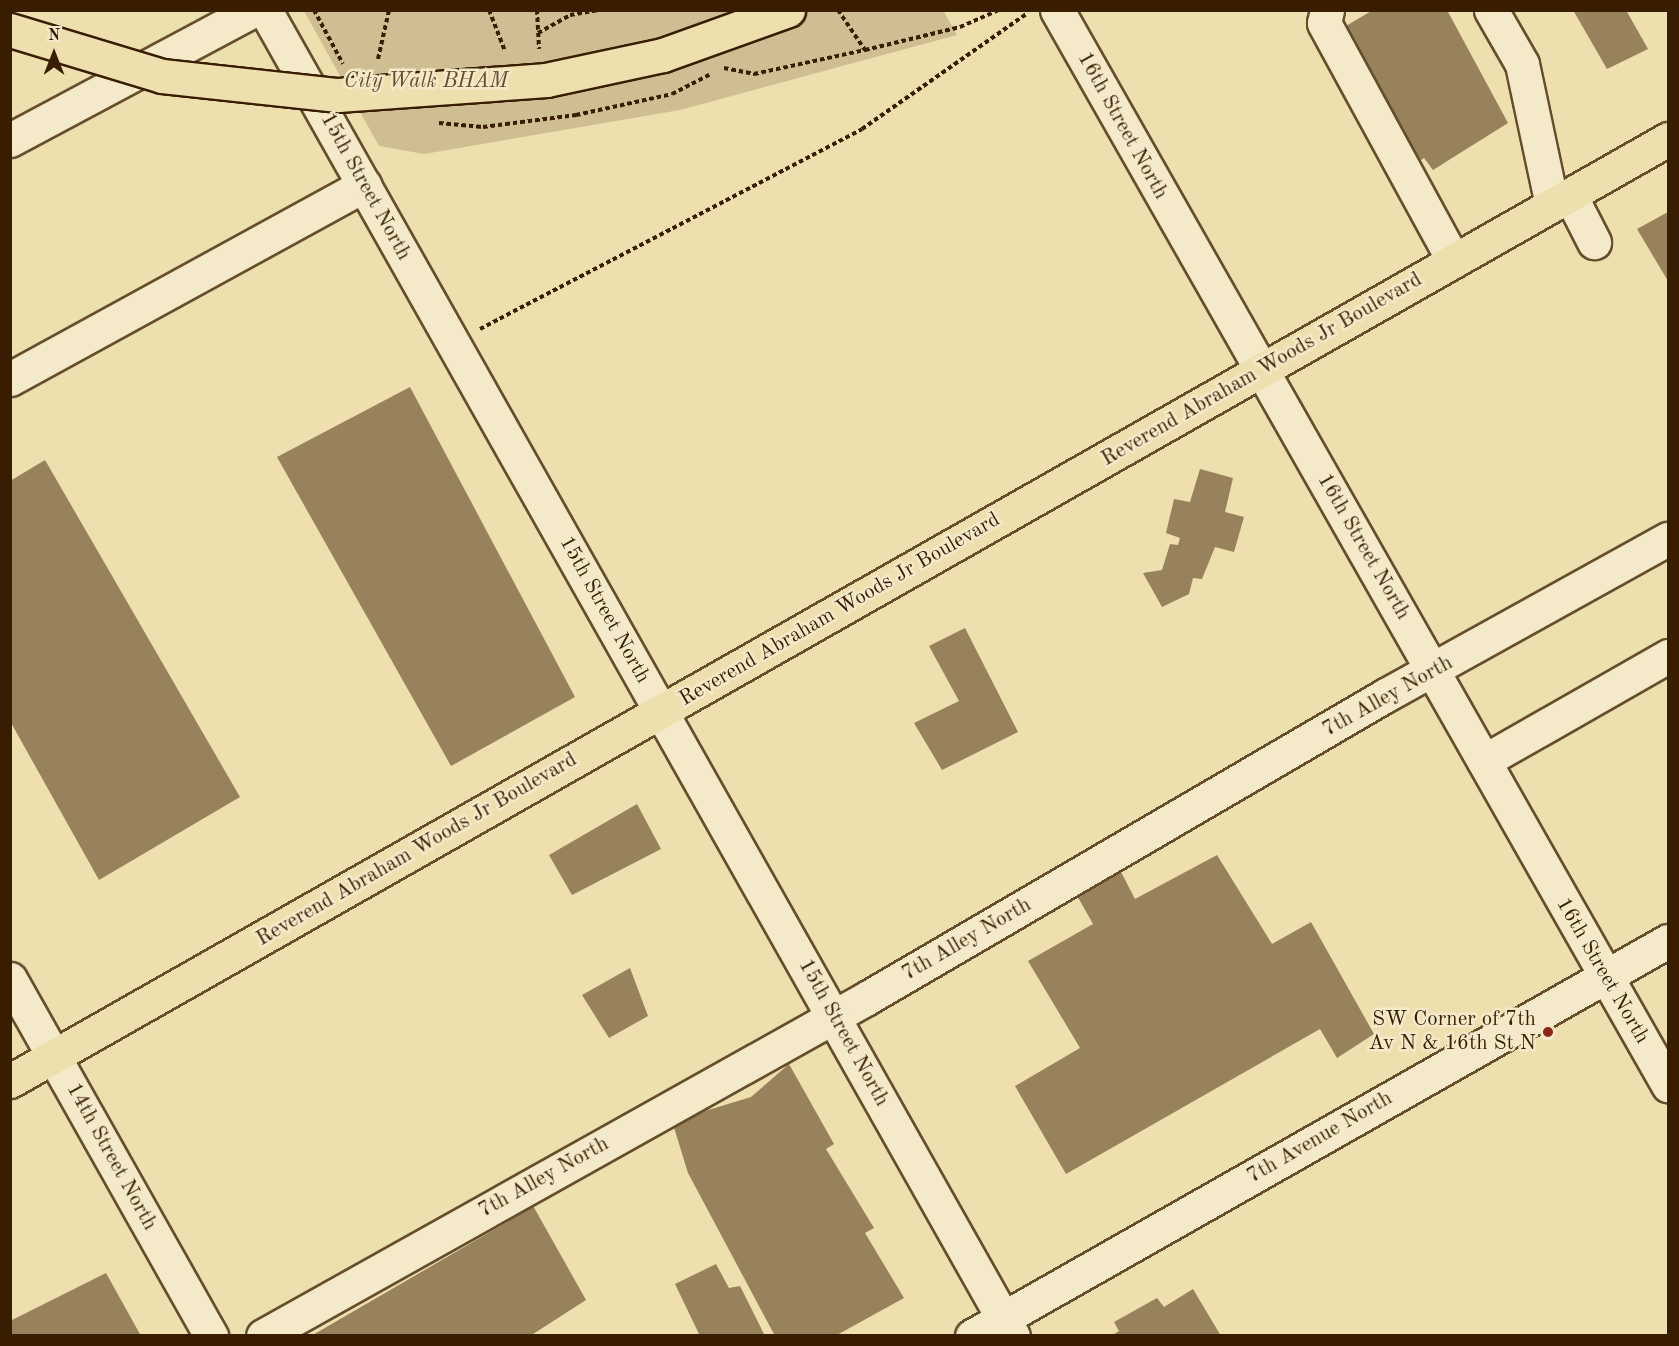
<!DOCTYPE html>
<style>
body{margin:0}
#map{position:relative;width:1679px;height:1346px;overflow:hidden;background:#eedfae;font-family:"Old Standard TT",serif}
div>[style]{position:absolute}
.green>*{inset:0;background:#cfbe91}
.building>*{inset:0;background:#97825b}
.path>*{height:4px;margin-top:-2px;transform-origin:0;background:repeating-linear-gradient(90deg,#381d01 0 4.5px,transparent 0 7.5px)}
.roads{filter:drop-shadow(2px 0 #664e2c) drop-shadow(-2px 0 #664e2c) drop-shadow(0 2px #664e2c) drop-shadow(0 -2px #664e2c)}
.minor>*{height:33px;margin:-16.5px;padding:0 16.5px;transform-origin:16.5px;border-radius:16.5px;background:#f4eaca}
.major>*{height:33px;margin:-16.5px;padding:0 16.5px;transform-origin:16.5px;border-radius:16.5px;background:#eedfae}
.bridges{filter:drop-shadow(2px 0 #381d01) drop-shadow(-2px 0 #381d01) drop-shadow(0 2px #381d01) drop-shadow(0 -2px #381d01)}
.highway-bridge>*{height:33px;margin:-16.5px;padding:0 16.5px;transform-origin:16.5px;border-radius:16.5px;background:#eedfae}
.dots>*{width:16px;height:16px;translate:-50% -50%;box-sizing:border-box;border:3px solid #f4eaca;border-radius:50%}
span{translate:-50% -50%;white-space:nowrap;text-align:center;line-height:1.15;-webkit-text-stroke:5px #f4eaca;paint-order:stroke}
.park-label{font-size:21px;color:#654d2c;font-style:italic}
.street-label{font-size:21px;color:#381d01}
.poi-label{font-size:21px;color:#381d01}
.right{translate:-100% -50%;text-align:right}
.frame{position:absolute;inset:0;border:12px solid #381d01;pointer-events:none}
.north{position:absolute;left:24px;top:24px;width:60px;height:60px;-webkit-text-stroke:4px #f4eaca;paint-order:stroke;rotate:0deg;font-size:16px;font-weight:700;line-height:24px;text-align:center;color:#381d01}
.north::after{content:'';display:block;margin:auto;width:21px;height:27px;background:#381d01;clip-path:polygon(50% 0,100% 100%,50% 72%,0 100%)}
</style>
<div id="map">
<div class="green">
<div style="clip-path:polygon(943px 10px,957px 35px,680px 110px,424px 154px,379px 146px,304px 11px)"></div>
</div>
<div class="building">
<div style="clip-path:polygon(1373px 10px,1447px 10px,1508px 123px,1433px 170px,1424px 158px,1417px 163px,1339px 30px)"></div>
<div style="clip-path:polygon(1573px 10px,1626px 10px,1648px 49px,1607px 69px)"></div>
<div style="clip-path:polygon(1668px 212px,1668px 281px,1637px 229px)"></div>
<div style="clip-path:polygon(410px 387px,575px 697px,451px 766px,277px 457px)"></div>
<div style="clip-path:polygon(45px 460px,240px 797px,99px 880px,10px 721px,10px 481px)"></div>
<div style="clip-path:polygon(1200px 469px,1233px 478px,1225px 512px,1244px 517px,1234px 552px,1215px 547px,1202px 579px,1193px 578px,1189px 594px,1162px 607px,1143px 573px,1162px 570px,1170px 544px,1178px 545px,1180px 538px,1166px 533px,1174px 499px,1190px 502px)"></div>
<div style="clip-path:polygon(965px 628px,1018px 732px,942px 770px,914px 723px,959px 701px,929px 646px)"></div>
<div style="clip-path:polygon(637px 804px,661px 849px,572px 895px,549px 855px)"></div>
<div style="clip-path:polygon(1217px 855px,1272px 944px,1311px 922px,1374px 1034px,1337px 1058px,1320px 1029px,1066px 1174px,1015px 1086px,1080px 1048px,1028px 961px,1093px 924px,1075px 892px,1120px 870px,1135px 899px)"></div>
<div style="clip-path:polygon(630px 968px,648px 1016px,609px 1038px,582px 995px)"></div>
<div style="clip-path:polygon(789px 1064px,834px 1144px,826px 1149px,874px 1228px,865px 1233px,904px 1298px,835px 1336px,775px 1336px,688px 1173px,672px 1121px,751px 1097px)"></div>
<div style="clip-path:polygon(527px 1195px,586px 1300px,530px 1336px,311px 1336px,509px 1221px,502px 1209px)"></div>
<div style="clip-path:polygon(716px 1264px,729px 1288px,740px 1286px,765px 1336px,700px 1336px,675px 1284px)"></div>
<div style="clip-path:polygon(106px 1273px,141px 1336px,10px 1336px,10px 1321px)"></div>
<div style="clip-path:polygon(1193px 1289px,1221px 1336px,1111px 1336px,1119px 1331px,1114px 1322px,1157px 1298px,1164px 1307px)"></div>
</div>
<div class="path">
<div style="left:314px;top:10px;width:61px;rotate:61.8deg"></div>
<div style="left:489px;top:10px;width:44px;rotate:68.7deg"></div>
<div style="left:537px;top:10px;width:39px;rotate:87deg"></div>
<div style="left:838px;top:10px;width:48px;rotate:56deg"></div>
<div style="left:865px;top:50px;width:98px;rotate:-13.6deg"></div>
<div style="left:960px;top:27px;width:43px;rotate:-23.6deg"></div>
<div style="left:538px;top:33px;width:37px;rotate:-29deg"></div>
<div style="left:570px;top:15px;width:29px;rotate:-10deg"></div>
<div style="left:378px;top:59px;width:50px;rotate:-77.3deg"></div>
<div style="left:724px;top:68px;width:31px;rotate:11deg"></div>
<div style="left:754px;top:74px;width:114px;rotate:-12.2deg"></div>
<div style="left:439px;top:123px;width:44px;rotate:5.2deg"></div>
<div style="left:483px;top:127px;width:94px;rotate:-7.4deg"></div>
<div style="left:576px;top:115px;width:98px;rotate:-12.3deg"></div>
<div style="left:672px;top:94px;width:42px;rotate:-27.2deg"></div>
<div style="left:480px;top:329px;width:431px;rotate:-27.6deg"></div>
<div style="left:862px;top:129px;width:200px;rotate:-35deg"></div>
</div>
<div class="roads">
<div class="minor">
<div style="left:265px;top:10px;width:1522px;rotate:60.57deg"></div>
<div style="left:1057px;top:10px;width:1237px;rotate:60.39deg"></div>
<div style="left:1327px;top:10px;width:13px;rotate:103deg"></div>
<div style="left:1324px;top:23px;width:271px;rotate:61.4deg"></div>
<div style="left:1491px;top:10px;width:62px;rotate:60.1deg"></div>
<div style="left:1522px;top:64px;width:144px;rotate:78deg"></div>
<div style="left:10px;top:140px;width:276px;rotate:-28.1deg"></div>
<div style="left:1570px;top:195px;width:53px;rotate:62.9deg"></div>
<div style="left:10px;top:379px;width:404px;rotate:-28.7deg"></div>
<div style="left:1484px;top:761px;width:212px;rotate:-29.7deg"></div>
<div style="left:10px;top:979px;width:410px;rotate:60.6deg"></div>
<div style="left:263px;top:1336px;width:692px;rotate:-29.23deg"></div>
<div style="left:867px;top:998px;width:601px;rotate:-30.28deg"></div>
<div style="left:1386px;top:695px;width:322px;rotate:-29deg"></div>
<div style="left:972px;top:1336px;width:800px;rotate:-29.58deg"></div>
</div>
<div class="major">
<div style="left:10px;top:1081px;width:1907px;rotate:-29.6deg"></div>
</div>
</div>
<div class="bridges">
<div class="highway-bridge">
<div style="left:10px;top:30px;width:159px;rotate:16.8deg"></div>
<div style="left:162px;top:76px;width:177px;rotate:6.2deg"></div>
<div style="left:338px;top:95px;width:209px;rotate:-4.1deg"></div>
<div style="left:546px;top:80px;width:120px;rotate:-12.1deg"></div>
<div style="left:663px;top:55px;width:133px;rotate:-19.8deg"></div>
</div>
</div>
<div class="dots">
<div style="left:1548px;top:1032px;background:#8f2418"></div>
</div>
<div class="park-label">
<span style="left:426px;top:82px">City Walk BHAM</span>
</div>
<div class="street-label">
<span style="left:1122px;top:126px;rotate:61deg">16th Street North</span>
<span style="left:365px;top:187px;rotate:61deg">15th Street North</span>
<span style="left:1262px;top:370px;rotate:-30deg">Reverend Abraham Woods Jr Boulevard</span>
<span style="left:1363px;top:547px;rotate:60deg">16th Street North</span>
<span style="left:604px;top:610px;rotate:61deg">15th Street North</span>
<span style="left:840px;top:610px;rotate:-30deg">Reverend Abraham Woods Jr Boulevard</span>
<span style="left:1388px;top:697px;rotate:-29deg">7th Alley North</span>
<span style="left:417px;top:850px;rotate:-30deg">Reverend Abraham Woods Jr Boulevard</span>
<span style="left:967px;top:940px;rotate:-30deg">7th Alley North</span>
<span style="left:1602px;top:971px;rotate:60deg">16th Street North</span>
<span style="left:843px;top:1033px;rotate:61deg">15th Street North</span>
<span style="left:1320px;top:1138px;rotate:-30deg">7th Avenue North</span>
<span style="left:111px;top:1157px;rotate:61deg">14th Street North</span>
<span style="left:544px;top:1178px;rotate:-29deg">7th Alley North</span>
</div>
<div class="poi-label">
<span class="right" style="left:1536px;top:1032px">SW Corner of 7th<br>Av N &amp; 16th St N</span>
</div>
<div class="frame"></div>
<div class="north">N</div>
</div>
